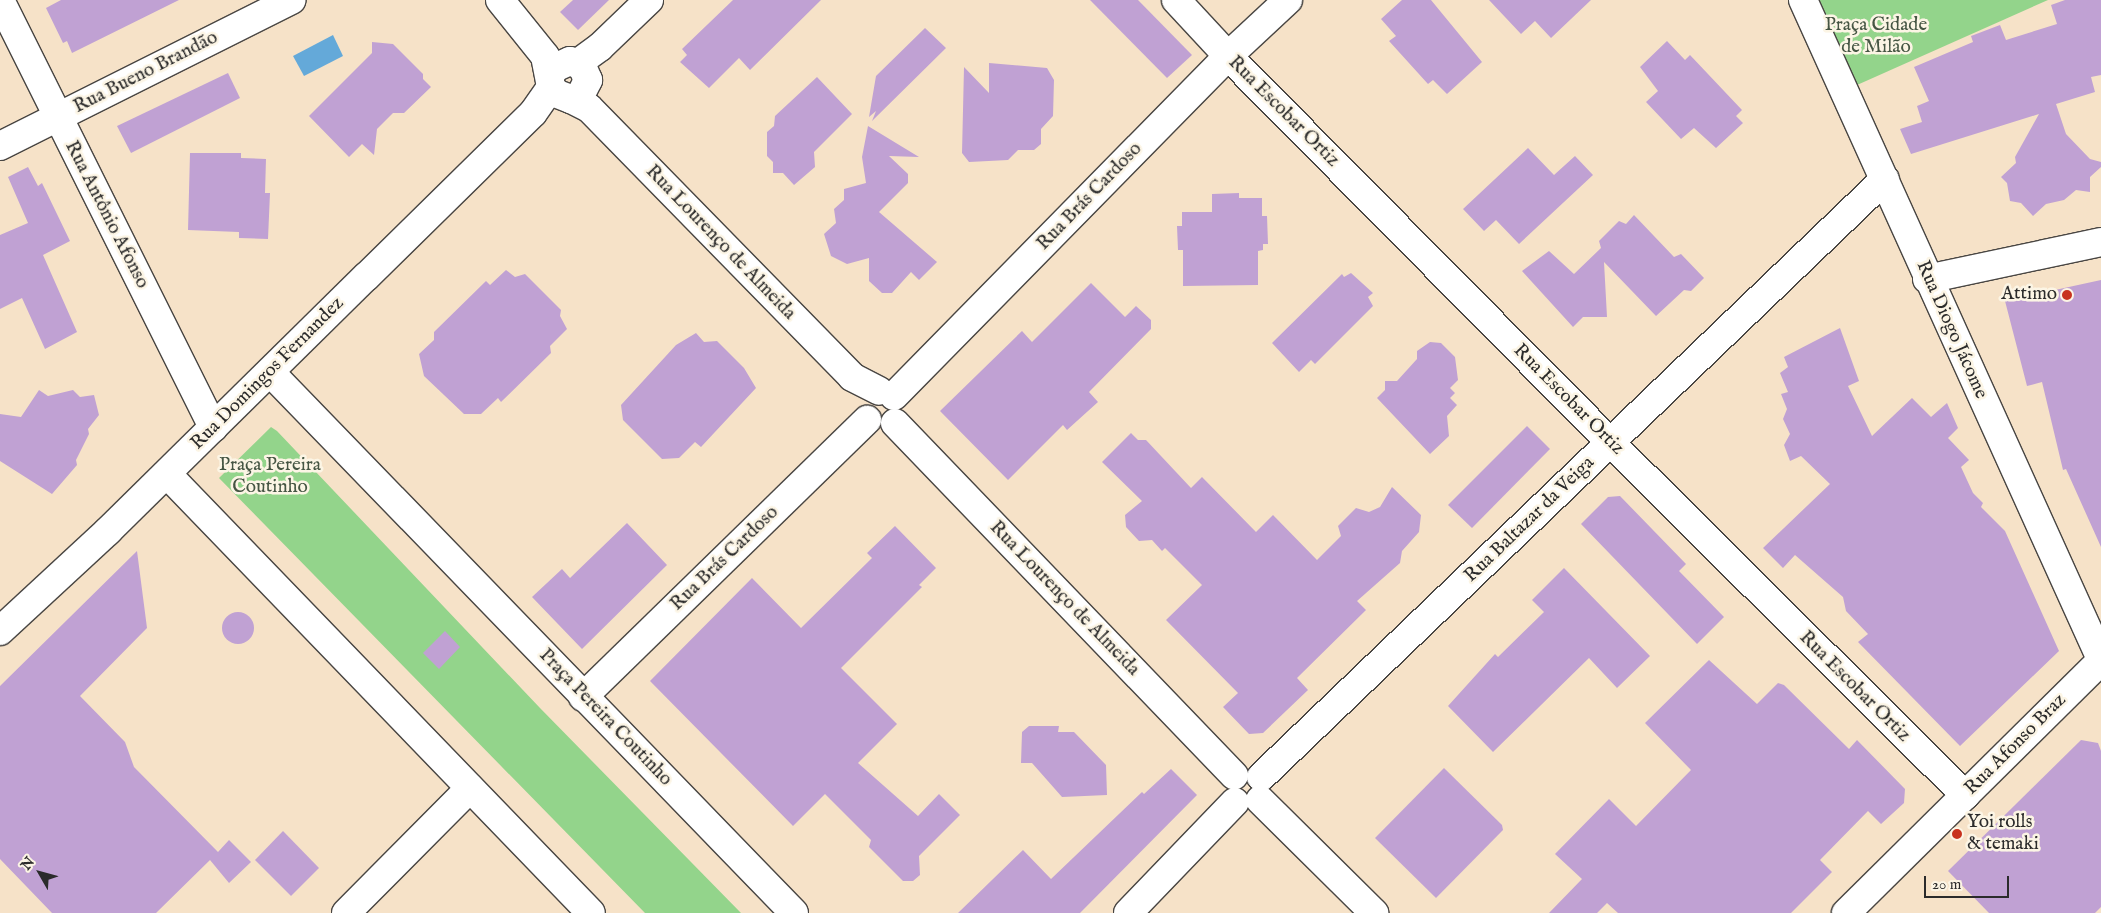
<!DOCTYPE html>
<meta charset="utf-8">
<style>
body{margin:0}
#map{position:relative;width:2101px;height:913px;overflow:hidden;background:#f6e2c8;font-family:"IM FELL English",serif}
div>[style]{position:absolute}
.green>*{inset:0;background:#93d48b}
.water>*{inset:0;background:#64a9d9}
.building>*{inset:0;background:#c0a1d3}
.round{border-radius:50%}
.roads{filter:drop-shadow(1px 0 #494643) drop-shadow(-1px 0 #494643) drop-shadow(0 1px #494643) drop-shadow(0 -1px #494643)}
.minor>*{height:28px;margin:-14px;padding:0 14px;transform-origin:14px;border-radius:14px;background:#fff}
.tertiary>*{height:28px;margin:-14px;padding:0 14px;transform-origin:14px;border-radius:14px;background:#fff}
.dots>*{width:14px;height:14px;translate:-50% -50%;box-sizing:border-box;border:2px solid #fcf5e5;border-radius:50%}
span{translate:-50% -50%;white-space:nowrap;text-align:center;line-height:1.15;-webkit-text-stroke:5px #fcf5e5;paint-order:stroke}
.park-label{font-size:19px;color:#455543}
.street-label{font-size:19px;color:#2b2b2b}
.poi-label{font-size:19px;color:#2b2b2b}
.right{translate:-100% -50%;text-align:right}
.left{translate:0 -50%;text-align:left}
.north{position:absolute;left:15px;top:848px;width:50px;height:50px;-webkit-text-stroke:4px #fcf5e5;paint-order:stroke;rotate:308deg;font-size:14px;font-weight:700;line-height:20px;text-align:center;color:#2b2b2b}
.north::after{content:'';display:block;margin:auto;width:18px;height:22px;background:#2b2b2b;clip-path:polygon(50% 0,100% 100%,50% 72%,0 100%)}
.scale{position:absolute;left:1924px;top:876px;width:85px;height:22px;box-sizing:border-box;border:2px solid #2b2b2b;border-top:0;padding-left:6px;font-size:15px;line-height:18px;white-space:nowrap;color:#2b2b2b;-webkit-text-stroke:4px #fcf5e5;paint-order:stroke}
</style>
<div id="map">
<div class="green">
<div style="clip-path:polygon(1819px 0,2048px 0,1857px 85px)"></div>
<div style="clip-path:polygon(271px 427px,277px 431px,540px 708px,741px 913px,645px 913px,219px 478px)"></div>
</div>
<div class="water">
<div style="clip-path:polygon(333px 35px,343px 56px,304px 76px,293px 56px)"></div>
</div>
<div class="building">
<div style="clip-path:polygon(61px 0,179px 0,72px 53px,67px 41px,63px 43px,46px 8px)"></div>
<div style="clip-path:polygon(573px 0,609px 0,578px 30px,560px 12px)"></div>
<div style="clip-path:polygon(733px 0,821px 0,750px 70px,739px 58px,709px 88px,680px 62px,687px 55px,682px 49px)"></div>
<div style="clip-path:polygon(1090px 0,1138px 0,1192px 55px,1167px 78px)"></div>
<div style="clip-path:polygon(1402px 0,1431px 0,1482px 62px,1447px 94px,1433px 80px,1428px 84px,1389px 41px,1396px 36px,1381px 19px)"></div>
<div style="clip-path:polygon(1489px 0,1591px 0,1551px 38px,1535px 21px,1521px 34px)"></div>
<div style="clip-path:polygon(2065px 0,2101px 0,2101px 75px,2091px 77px,2095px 92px,2056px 104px,2066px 134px,2090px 159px,2101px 162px,2101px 167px,2090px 177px,2090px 192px,2076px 190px,2064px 200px,2046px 204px,2033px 216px,2021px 203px,2010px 201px,2007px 183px,2001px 177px,2016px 163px,2015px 157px,2039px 114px,1911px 154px,1900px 129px,1922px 122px,1917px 106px,1929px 101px,1914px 67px,1973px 42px,1971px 36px,2000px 25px,2006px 40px,2057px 24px,2051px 5px)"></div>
<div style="clip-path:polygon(925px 28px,946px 48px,872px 121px,876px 111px,869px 117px,876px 76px)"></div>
<div style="clip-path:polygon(1667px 41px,1685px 60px,1690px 55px,1742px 110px,1736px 116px,1743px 123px,1716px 148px,1694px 128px,1681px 139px,1646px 102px,1658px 91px,1640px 67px)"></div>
<div style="clip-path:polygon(372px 42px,393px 44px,423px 74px,423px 79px,431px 87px,404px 113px,393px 113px,377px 129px,374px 155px,362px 144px,349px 157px,309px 116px,372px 53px)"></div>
<div style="clip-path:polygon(989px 63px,1047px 68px,1054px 80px,1053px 116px,1041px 129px,1041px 144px,1034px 150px,1018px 150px,1008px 160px,969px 162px,962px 153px,964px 67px,989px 93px)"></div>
<div style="clip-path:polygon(228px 73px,240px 98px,131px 153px,117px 126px)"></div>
<div style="clip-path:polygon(817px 77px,852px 114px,814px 152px,815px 167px,794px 185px,783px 173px,773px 173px,773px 162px,767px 156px,767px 132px,774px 126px,775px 116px)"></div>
<div style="clip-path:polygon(868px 126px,919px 157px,889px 156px,908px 174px,908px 183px,879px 212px,937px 262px,919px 280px,911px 272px,892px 293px,882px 293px,869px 281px,869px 258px,847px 264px,831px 256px,824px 234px,836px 223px,834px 209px,844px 200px,844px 189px,866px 183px,862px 157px)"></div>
<div style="clip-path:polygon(1528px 148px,1554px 175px,1575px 156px,1593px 175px,1519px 244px,1496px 220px,1484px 231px,1463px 209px)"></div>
<div style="clip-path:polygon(190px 153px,241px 153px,241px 158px,266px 159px,265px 193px,270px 193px,268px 239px,239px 238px,239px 232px,188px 230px)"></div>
<div style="clip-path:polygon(28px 167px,38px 186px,42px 183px,70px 241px,43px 255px,77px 332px,45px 349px,22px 298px,0 309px,0 235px,28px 223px,8px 177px)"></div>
<div style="clip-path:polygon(1239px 193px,1239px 198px,1262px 198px,1262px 216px,1267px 216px,1268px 244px,1263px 244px,1263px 250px,1258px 251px,1258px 285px,1183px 286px,1183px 250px,1178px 250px,1177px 226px,1182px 226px,1182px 212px,1212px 212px,1212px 194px)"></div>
<div style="clip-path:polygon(1634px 215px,1674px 257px,1681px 254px,1704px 278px,1691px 291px,1684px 290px,1656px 316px,1604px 262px,1607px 317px,1583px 317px,1573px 327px,1522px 271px,1549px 251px,1574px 274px,1601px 248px,1599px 241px,1619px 221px,1626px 224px)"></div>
<div style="clip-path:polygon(506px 270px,515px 277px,525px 274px,561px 310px,560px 316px,567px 329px,550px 346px,551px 353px,501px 402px,498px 398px,481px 414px,464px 414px,424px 376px,419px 354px,434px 340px,434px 332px,486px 281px,490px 285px)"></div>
<div style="clip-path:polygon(1351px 273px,1373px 293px,1368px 297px,1373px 306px,1315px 364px,1311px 360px,1299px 372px,1272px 343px,1342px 274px,1344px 277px)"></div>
<div style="clip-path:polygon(2101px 280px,2101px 547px,2066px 469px,2063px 470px,2042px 382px,2027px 386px,2005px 301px)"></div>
<div style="clip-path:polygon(1091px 283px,1125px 317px,1136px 306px,1151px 320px,1151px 329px,1089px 392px,1098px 402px,1067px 430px,1063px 425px,1008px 480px,940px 411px,1022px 331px,1032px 342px)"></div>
<div style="clip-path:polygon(1840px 328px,1859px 381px,1848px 386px,1872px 436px,1912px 398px,1931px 417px,1947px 403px,1958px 428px,1948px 438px,1969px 460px,1961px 467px,1973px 493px,1983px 503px,1981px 507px,2005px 531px,2059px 651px,1960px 746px,1858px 642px,1868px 634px,1846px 611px,1843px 597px,1795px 555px,1783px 568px,1763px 548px,1830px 484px,1801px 456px,1790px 461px,1784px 445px,1790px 434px,1783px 419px,1787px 409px,1781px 394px,1788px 392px,1780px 373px,1788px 367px,1784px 357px)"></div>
<div style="clip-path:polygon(696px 333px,704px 342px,717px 341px,744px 368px,756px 388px,701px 447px,695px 442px,679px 458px,662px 459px,623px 420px,621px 405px,676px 345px)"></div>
<div style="clip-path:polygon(1430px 342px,1441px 343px,1455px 357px,1458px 380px,1450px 388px,1455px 393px,1450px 398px,1457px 405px,1447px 416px,1449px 436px,1430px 454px,1377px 398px,1385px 390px,1385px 381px,1397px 381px,1417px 359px,1417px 351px)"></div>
<div style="clip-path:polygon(39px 390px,48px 396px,73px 390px,80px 397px,94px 395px,99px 415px,88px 429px,89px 434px,76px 460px,77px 465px,52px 494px,0 461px,0 414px,21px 417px)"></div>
<div style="clip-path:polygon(1527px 426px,1550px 449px,1472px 528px,1448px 505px)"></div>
<div style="clip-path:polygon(1131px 433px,1138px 440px,1146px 440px,1191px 488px,1202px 477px,1256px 532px,1273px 515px,1317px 560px,1341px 536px,1338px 526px,1356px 508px,1369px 512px,1380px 507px,1392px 487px,1421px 515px,1419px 532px,1402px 551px,1400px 563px,1357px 601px,1366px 610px,1297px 678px,1308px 690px,1263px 733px,1249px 734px,1223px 707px,1238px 693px,1166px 620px,1202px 585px,1165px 548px,1162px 551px,1152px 540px,1139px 541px,1126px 527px,1125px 515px,1142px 501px,1102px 462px)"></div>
<div style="clip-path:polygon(1620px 496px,1686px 564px,1679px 571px,1724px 617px,1697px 644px,1581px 524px,1608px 497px)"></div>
<div style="clip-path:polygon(627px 523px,667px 565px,582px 649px,532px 597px,562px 569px,570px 578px)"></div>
<div style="clip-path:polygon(895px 526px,936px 568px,919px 585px,922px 587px,841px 668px,897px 724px,858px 763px,918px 816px,939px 794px,960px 815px,919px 856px,920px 875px,913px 881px,903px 881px,869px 847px,871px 840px,825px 794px,793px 826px,650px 681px,752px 578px,801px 628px,872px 558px,867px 553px)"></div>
<div style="clip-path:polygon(137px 551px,147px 628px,80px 696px,125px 742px,134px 767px,218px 852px,229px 840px,251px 862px,229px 883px,210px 860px,156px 913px,52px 913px,0 859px,0 686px)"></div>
<div style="clip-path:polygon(1564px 568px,1650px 656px,1617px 688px,1589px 658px,1493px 752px,1448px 706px,1495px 654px,1498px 657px,1544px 612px,1532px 600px)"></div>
<div class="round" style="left:222px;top:612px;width:32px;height:32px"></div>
<div style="clip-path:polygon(445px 631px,460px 647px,439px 669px,423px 653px)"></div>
<div style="clip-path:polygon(1709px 660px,1757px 704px,1778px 683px,1784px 685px,1849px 749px,1857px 740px,1905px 789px,1904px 803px,1881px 824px,1868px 811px,1820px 860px,1832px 872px,1791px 913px,1618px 913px,1607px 903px,1597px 913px,1549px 913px,1582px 879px,1555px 854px,1609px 799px,1636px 826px,1691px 770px,1645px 723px)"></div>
<div style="clip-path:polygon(1029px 726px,1059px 726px,1058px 732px,1074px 732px,1106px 765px,1107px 795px,1062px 797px,1032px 763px,1021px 763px,1022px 732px)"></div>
<div style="clip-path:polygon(2081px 740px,2098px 743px,2101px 751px,2101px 907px,2095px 913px,1989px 913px,1948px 871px)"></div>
<div style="clip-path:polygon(1444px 768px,1502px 825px,1503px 830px,1436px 898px,1375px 838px)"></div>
<div style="clip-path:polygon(1171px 769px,1197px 795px,1080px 913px,958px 913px,1023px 850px,1051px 879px,1142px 792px,1144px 794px)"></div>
<div style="clip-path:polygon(283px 831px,319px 868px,291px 896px,255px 860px)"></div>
</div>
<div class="roads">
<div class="minor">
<div style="left:0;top:0;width:478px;rotate:63.5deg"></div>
<div style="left:500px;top:0;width:72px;rotate:51.2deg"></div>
<div style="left:545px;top:56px;width:32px;rotate:79deg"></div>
<div style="left:551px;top:87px;width:7px;rotate:56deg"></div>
<div style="left:555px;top:93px;width:17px;rotate:21deg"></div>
<div style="left:571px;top:99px;width:9px;rotate:-18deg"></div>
<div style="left:580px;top:96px;width:18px;rotate:-63deg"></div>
<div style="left:588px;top:80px;width:15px;rotate:-113deg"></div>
<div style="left:582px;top:66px;width:13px;rotate:-157deg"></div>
<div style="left:570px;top:61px;width:17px;rotate:156deg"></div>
<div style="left:554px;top:68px;width:10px;rotate:114deg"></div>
<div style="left:1176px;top:0;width:76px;rotate:47.1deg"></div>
<div style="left:1228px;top:56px;width:543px;rotate:45.3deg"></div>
<div style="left:1610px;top:442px;width:501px;rotate:44.84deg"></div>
<div style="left:1803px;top:0;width:723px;rotate:65.67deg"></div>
<div style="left:578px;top:63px;width:27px;rotate:-36deg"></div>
<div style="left:600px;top:47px;width:68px;rotate:-43.8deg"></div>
<div style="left:571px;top:99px;width:20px;rotate:27deg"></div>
<div style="left:589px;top:108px;width:376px;rotate:45.6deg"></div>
<div style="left:852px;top:377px;width:30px;rotate:27deg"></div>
<div style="left:0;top:146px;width:326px;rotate:-26.6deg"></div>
<div style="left:1927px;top:279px;width:178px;rotate:-12deg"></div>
<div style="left:270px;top:372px;width:753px;rotate:45.91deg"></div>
<div style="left:894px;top:396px;width:477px;rotate:-45.5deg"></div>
<div style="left:1228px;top:56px;width:82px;rotate:-43deg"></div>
<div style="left:895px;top:423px;width:489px;rotate:46.1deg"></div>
<div style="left:167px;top:474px;width:610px;rotate:46deg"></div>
<div style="left:0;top:631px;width:147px;rotate:-42.8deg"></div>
<div style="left:108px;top:531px;width:362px;rotate:-44.6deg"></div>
<div style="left:366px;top:277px;width:234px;rotate:-44.5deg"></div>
<div style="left:533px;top:113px;width:32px;rotate:-55deg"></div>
<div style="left:583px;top:697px;width:397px;rotate:-44.3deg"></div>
<div style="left:1261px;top:777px;width:864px;rotate:-43.78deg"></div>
<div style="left:1260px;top:800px;width:161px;rotate:44.7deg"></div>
<div style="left:346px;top:913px;width:176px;rotate:-45.2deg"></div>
<div style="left:1128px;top:913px;width:154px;rotate:-46.1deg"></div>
</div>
<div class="tertiary">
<div style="left:1846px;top:913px;width:359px;rotate:-44.7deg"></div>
</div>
</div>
<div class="dots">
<div style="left:2067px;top:295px;background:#c8321e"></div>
<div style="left:1957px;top:834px;background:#c8321e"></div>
</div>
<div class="park-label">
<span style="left:1876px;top:37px">Praça Cidade<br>de Milão</span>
<span style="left:270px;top:477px">Praça Pereira<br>Coutinho</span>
</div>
<div class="street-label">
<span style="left:146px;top:73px;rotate:-27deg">Rua Bueno Brandão</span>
<span style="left:1283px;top:112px;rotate:45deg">Rua Escobar Ortiz</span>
<span style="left:1090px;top:197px;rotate:-46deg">Rua Brás Cardoso</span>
<span style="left:106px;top:215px;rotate:63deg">Rua Antônio Afonso</span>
<span style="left:720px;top:243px;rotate:46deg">Rua Lourenço de Almeida</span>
<span style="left:1951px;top:330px;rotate:66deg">Rua Diogo Jácome</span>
<span style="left:268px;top:374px;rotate:-45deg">Rua Domingos Fernandez</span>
<span style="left:1568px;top:400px;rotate:45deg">Rua Escobar Ortiz</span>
<span style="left:1530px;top:520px;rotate:-44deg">Rua Baltazar da Veiga</span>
<span style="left:725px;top:559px;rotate:-44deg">Rua Brás Cardoso</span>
<span style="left:1064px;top:599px;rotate:46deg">Rua Lourenço de Almeida</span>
<span style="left:1854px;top:687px;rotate:45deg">Rua Escobar Ortiz</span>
<span style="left:605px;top:718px;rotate:46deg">Praça Pereira Coutinho</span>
<span style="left:2016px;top:745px;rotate:-45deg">Rua Afonso Braz</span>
</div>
<div class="poi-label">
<span class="right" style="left:2057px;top:295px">Attimo</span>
<span class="left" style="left:1967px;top:834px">Yoi rolls<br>&amp; temaki</span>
</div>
<div class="north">N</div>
<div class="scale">20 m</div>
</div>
